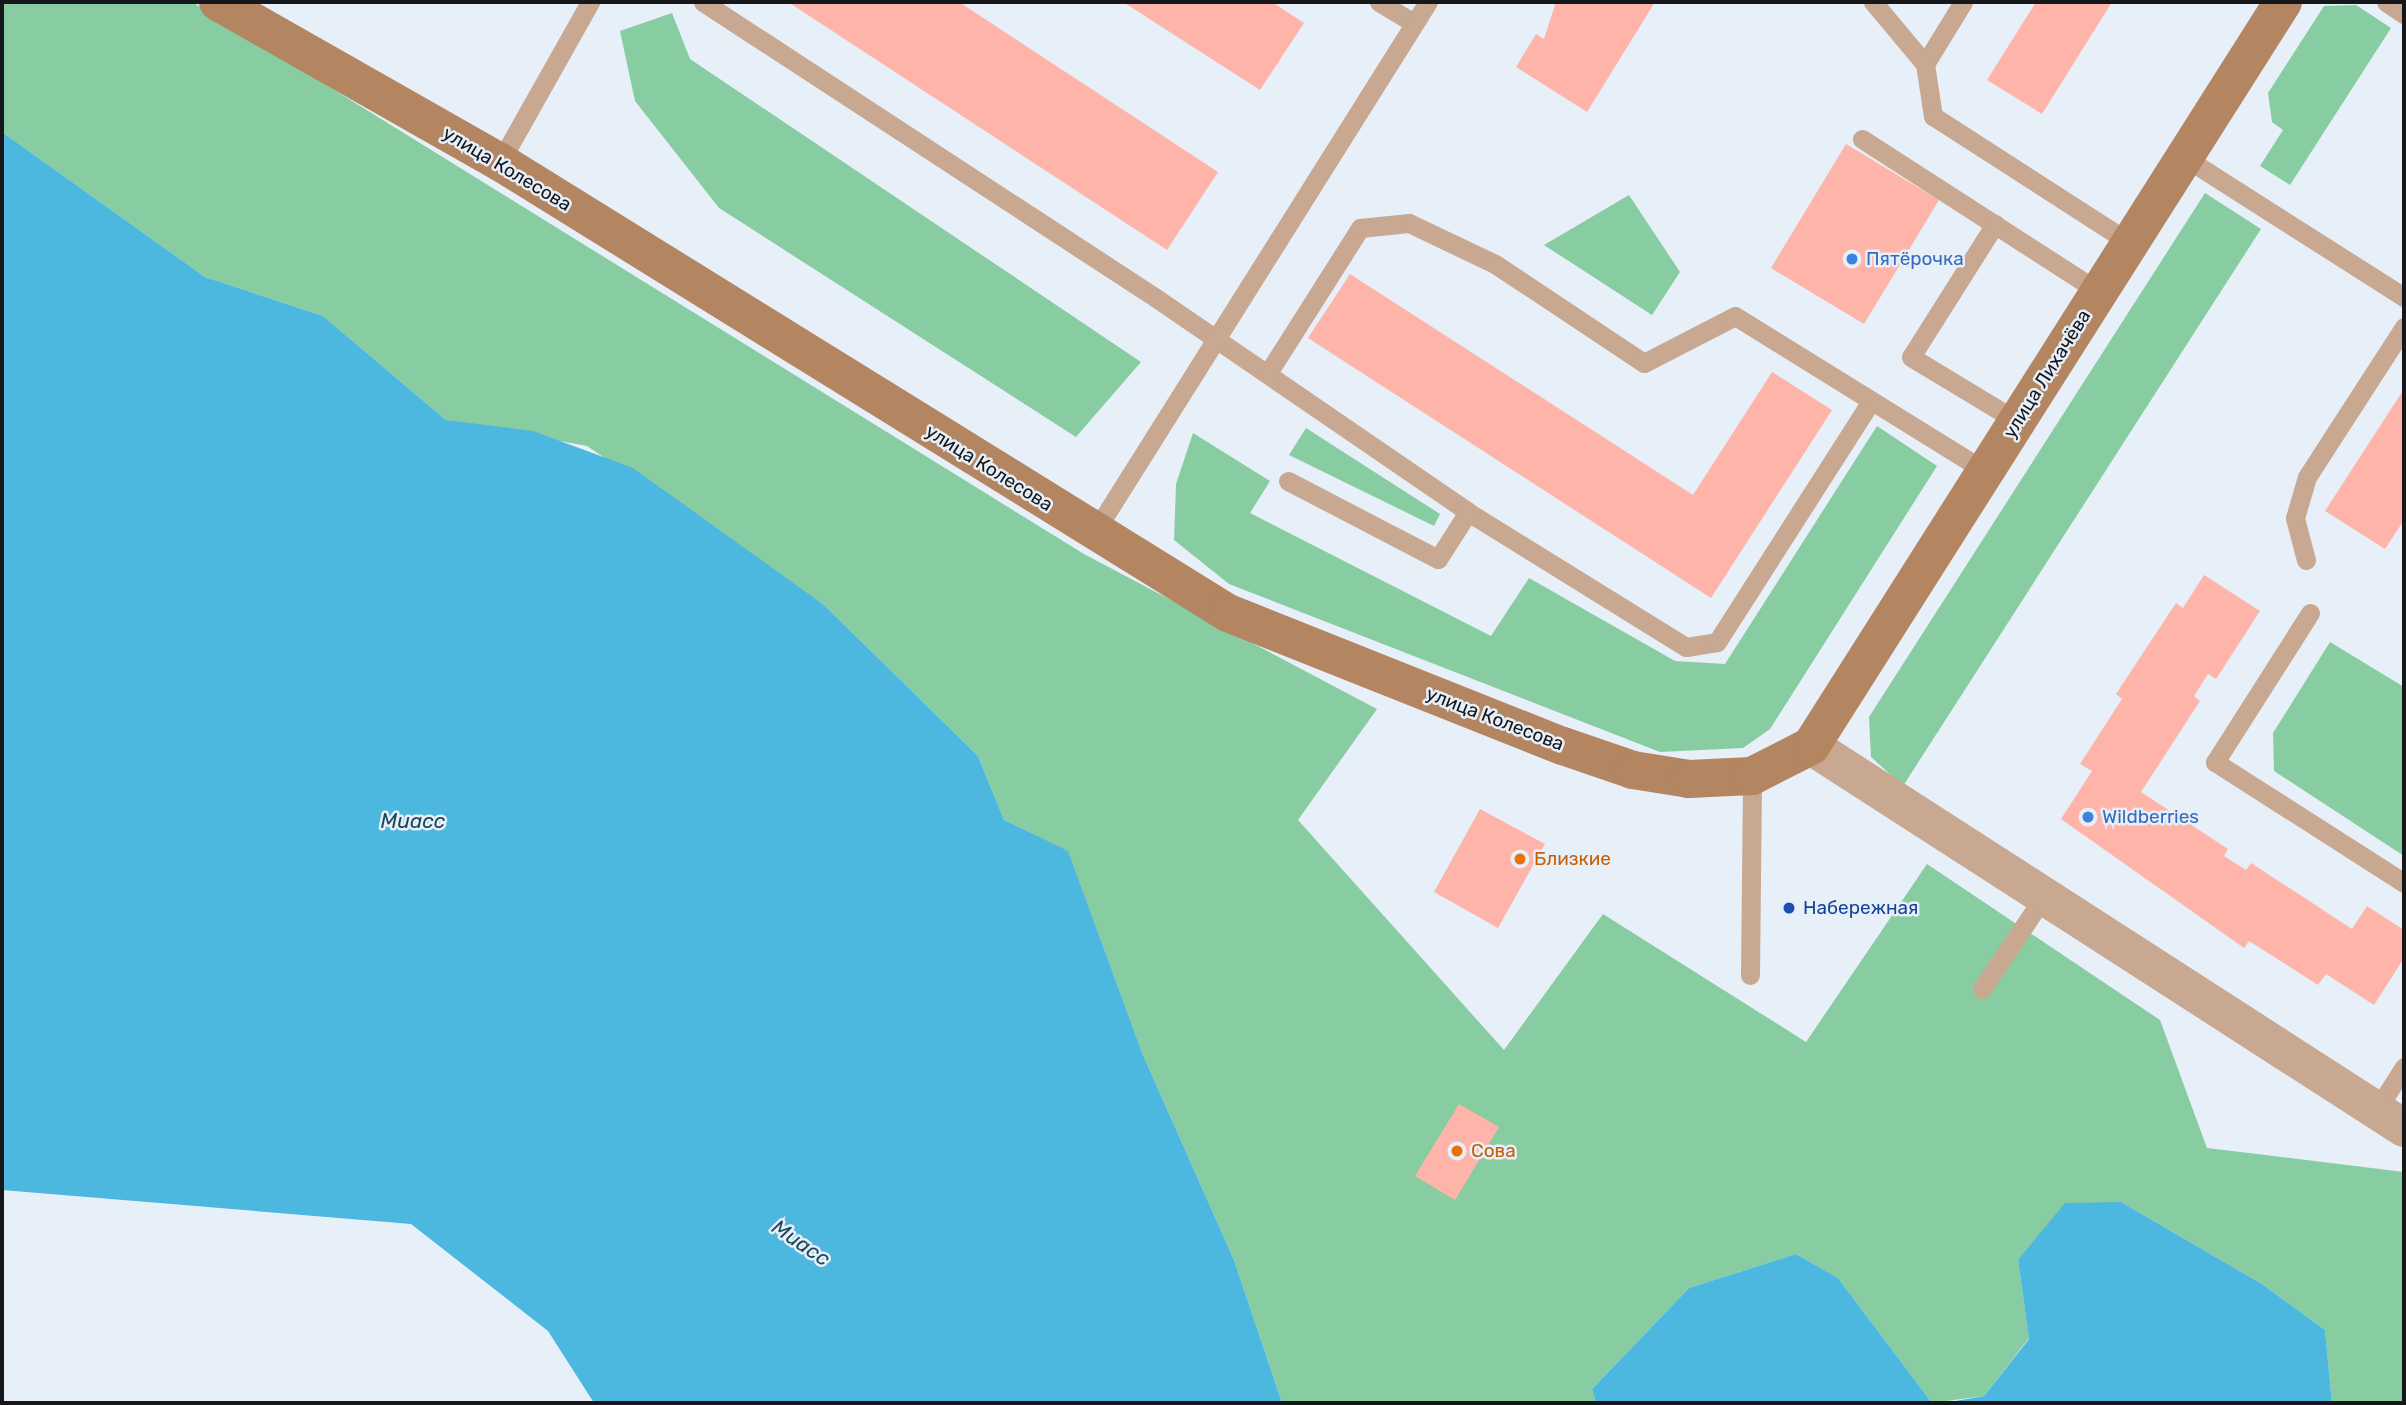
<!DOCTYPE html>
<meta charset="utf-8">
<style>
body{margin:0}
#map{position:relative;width:2406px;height:1405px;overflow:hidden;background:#e7eff9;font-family:Rubik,sans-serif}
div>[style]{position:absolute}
.green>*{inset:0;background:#88cda1}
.water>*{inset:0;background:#4db8df}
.building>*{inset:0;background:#ffb4a9}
.lane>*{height:19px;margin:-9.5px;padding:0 9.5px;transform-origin:9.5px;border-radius:9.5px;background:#c8a890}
.street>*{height:38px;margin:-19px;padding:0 19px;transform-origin:19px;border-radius:19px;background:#c8a890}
.secondary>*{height:38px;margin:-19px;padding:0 19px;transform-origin:19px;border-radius:19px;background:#b38561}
.dots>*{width:19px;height:19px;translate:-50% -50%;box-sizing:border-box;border:4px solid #e7eff9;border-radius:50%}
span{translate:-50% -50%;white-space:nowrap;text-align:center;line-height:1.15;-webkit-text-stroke:5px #e7eff9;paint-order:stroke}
.street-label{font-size:19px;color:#15171b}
.shop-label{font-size:19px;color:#366cbe}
.left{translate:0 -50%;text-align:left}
.food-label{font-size:19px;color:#c56008}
.transit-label{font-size:19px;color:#164399}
.water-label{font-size:21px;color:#1b495a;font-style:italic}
.frame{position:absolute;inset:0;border:4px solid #15171b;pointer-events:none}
</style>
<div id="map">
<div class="green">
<div style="clip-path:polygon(2px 2px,192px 2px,1084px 554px,1377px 709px,1298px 820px,1504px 1050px,1603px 914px,1806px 1042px,1927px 864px,2160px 1020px,2207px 1148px,2404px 1172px,2404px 1403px,2332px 1403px,2325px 1330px,2262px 1284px,2121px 1202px,2018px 1260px,2029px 1338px,1984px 1396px,1932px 1403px,1838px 1278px,1796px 1254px,1689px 1288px,1592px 1389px,1596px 1403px,1282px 1403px,1234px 1260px,1143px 1055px,1068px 852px,1004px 820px,978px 756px,824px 605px,587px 446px,446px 420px,323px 316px,205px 277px,2px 132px)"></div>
<div style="clip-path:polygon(2356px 5px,2391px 28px,2290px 185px,2260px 166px,2283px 130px,2272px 122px,2268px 93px,2324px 6px)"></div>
<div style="clip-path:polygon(672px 13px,690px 59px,1141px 362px,1076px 437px,719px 208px,635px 101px,620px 31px)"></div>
<div style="clip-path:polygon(2205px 193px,2261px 229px,1903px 786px,1871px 757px,1869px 717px)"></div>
<div style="clip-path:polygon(1629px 195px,1680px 272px,1652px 315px,1544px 245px)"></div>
<div style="clip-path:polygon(1877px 426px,1937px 466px,1770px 729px,1743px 748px,1660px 752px,1229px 584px,1174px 540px,1176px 484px,1193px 433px,1270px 481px,1250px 513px,1491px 636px,1529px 578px,1675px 661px,1725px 664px)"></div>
<div style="clip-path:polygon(1306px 428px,1440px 514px,1434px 526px,1289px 455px)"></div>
<div style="clip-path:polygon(2330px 642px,2404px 687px,2404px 856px,2274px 771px,2273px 733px)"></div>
</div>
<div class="water">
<div style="clip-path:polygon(2px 132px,205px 277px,323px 316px,446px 420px,533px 431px,633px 468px,824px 605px,978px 756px,1004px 820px,1068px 851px,1143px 1055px,1234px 1260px,1282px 1403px,594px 1403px,548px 1331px,411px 1224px,2px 1190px)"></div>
<div style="clip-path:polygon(2121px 1202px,2262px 1284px,2325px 1330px,2332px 1403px,1944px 1403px,1984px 1396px,2029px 1339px,2018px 1260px,2065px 1203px)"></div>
<div style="clip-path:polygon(1796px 1254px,1838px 1278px,1932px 1403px,1596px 1403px,1592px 1389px,1689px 1288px)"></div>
</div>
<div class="building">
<div style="clip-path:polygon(788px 2px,959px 2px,1218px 172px,1167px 250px)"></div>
<div style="clip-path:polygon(1123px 2px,1272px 2px,1304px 23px,1260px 90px)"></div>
<div style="clip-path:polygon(1556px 2px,1655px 2px,1587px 112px,1516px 67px,1536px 34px,1544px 39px)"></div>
<div style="clip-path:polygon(2036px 2px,2112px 2px,2042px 114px,1987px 80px)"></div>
<div style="clip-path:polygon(1846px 144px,1939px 200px,1864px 324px,1771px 268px)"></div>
<div style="clip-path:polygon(1350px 274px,1693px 495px,1772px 372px,1832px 410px,1711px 598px,1308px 338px)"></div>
<div style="clip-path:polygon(2404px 389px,2404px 520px,2385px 549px,2325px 511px)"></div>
<div style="clip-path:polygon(2204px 575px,2260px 611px,2216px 679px,2208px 674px,2194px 696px,2200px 701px,2141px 792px,2228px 849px,2224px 856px,2246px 870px,2251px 863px,2352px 929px,2367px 906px,2404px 930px,2404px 958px,2374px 1005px,2326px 974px,2318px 985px,2249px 941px,2244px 948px,2061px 819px,2092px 771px,2080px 764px,2122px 699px,2116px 694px,2176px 603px,2183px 608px)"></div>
<div style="clip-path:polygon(1480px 809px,1545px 844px,1498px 928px,1434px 892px)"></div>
<div style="clip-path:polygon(1459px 1104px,1499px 1127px,1455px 1200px,1415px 1176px)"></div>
</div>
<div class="lane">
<div style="left:703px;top:2px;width:541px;rotate:33.16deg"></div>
<div style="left:1156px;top:298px;width:378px;rotate:34.4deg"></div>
<div style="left:1468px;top:512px;width:256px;rotate:31.8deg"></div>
<div style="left:1686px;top:647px;width:31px;rotate:-9deg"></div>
<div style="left:1717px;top:642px;width:286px;rotate:-57.4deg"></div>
<div style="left:1379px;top:2px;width:41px;rotate:31deg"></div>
<div style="left:1873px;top:2px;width:81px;rotate:50deg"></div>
<div style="left:1963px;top:2px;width:73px;rotate:121.5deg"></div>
<div style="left:1925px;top:64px;width:53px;rotate:81.3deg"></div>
<div style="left:1933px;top:116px;width:234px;rotate:32.8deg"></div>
<div style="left:2386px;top:2px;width:22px;rotate:34deg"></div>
<div style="left:1862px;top:139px;width:282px;rotate:32.8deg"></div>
<div style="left:2184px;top:157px;width:261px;rotate:32.5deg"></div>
<div style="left:500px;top:162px;width:184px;rotate:-60.6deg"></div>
<div style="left:1995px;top:224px;width:157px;rotate:122.3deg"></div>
<div style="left:1911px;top:357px;width:124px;rotate:31.1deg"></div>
<div style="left:1268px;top:373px;width:172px;rotate:-57.6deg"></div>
<div style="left:1360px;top:228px;width:49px;rotate:-5.8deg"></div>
<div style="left:1409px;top:223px;width:95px;rotate:25.5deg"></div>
<div style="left:1495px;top:264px;width:179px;rotate:33.6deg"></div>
<div style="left:1644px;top:363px;width:102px;rotate:-27.3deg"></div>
<div style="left:1735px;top:316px;width:294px;rotate:31.8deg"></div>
<div style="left:1288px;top:481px;width:169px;rotate:27.5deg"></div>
<div style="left:1438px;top:559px;width:56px;rotate:-57.4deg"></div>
<div style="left:1094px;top:533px;width:627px;rotate:-57.83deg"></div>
<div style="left:2306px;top:560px;width:43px;rotate:-104.7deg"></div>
<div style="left:2295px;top:518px;width:43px;rotate:-73.7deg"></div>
<div style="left:2307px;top:477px;width:179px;rotate:-57.1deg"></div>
<div style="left:2310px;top:613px;width:177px;rotate:122.5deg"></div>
<div style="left:2215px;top:762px;width:224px;rotate:32.6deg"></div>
<div style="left:1750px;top:975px;width:199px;rotate:-89.4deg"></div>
<div style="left:1982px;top:989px;width:112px;rotate:-56.3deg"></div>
<div style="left:2376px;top:1111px;width:52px;rotate:-57.5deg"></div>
</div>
<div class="street">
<div style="left:1811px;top:746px;width:705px;rotate:32.79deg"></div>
</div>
<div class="secondary">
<div style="left:218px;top:2px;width:324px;rotate:29.6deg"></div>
<div style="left:500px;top:162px;width:856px;rotate:31.78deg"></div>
<div style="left:1228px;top:613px;width:360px;rotate:21.7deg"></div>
<div style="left:1563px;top:746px;width:74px;rotate:18.9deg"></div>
<div style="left:1633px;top:770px;width:57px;rotate:9.1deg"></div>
<div style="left:1689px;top:779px;width:63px;rotate:-2.7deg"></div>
<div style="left:1752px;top:776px;width:66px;rotate:-27deg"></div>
<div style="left:1811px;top:746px;width:881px;rotate:-57.61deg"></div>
</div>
<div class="dots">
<div style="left:1852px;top:259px;background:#3f7fe0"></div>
<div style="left:2088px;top:817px;background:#3f7fe0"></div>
<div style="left:1520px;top:859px;background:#e8710a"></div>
<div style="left:1789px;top:908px;background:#1a4fb4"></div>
<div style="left:1457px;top:1151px;background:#e8710a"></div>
</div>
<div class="street-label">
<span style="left:507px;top:169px;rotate:31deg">улица Колесова</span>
<span style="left:2047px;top:374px;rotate:-58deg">улица Лихачёва</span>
<span style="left:989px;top:468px;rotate:32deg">улица Колесова</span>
<span style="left:1495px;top:719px;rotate:21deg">улица Колесова</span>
</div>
<div class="shop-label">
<span class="left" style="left:1866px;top:259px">Пятёрочка</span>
<span class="left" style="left:2102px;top:817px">Wildberries</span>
</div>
<div class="food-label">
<span class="left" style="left:1534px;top:859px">Близкие</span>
<span class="left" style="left:1471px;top:1151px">Сова</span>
</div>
<div class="transit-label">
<span class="left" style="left:1803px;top:908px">Набережная</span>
</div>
<div class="water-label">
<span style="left:413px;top:821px">Миасс</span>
<span style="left:801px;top:1243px;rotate:34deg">Миасс</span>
</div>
<div class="frame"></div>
</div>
